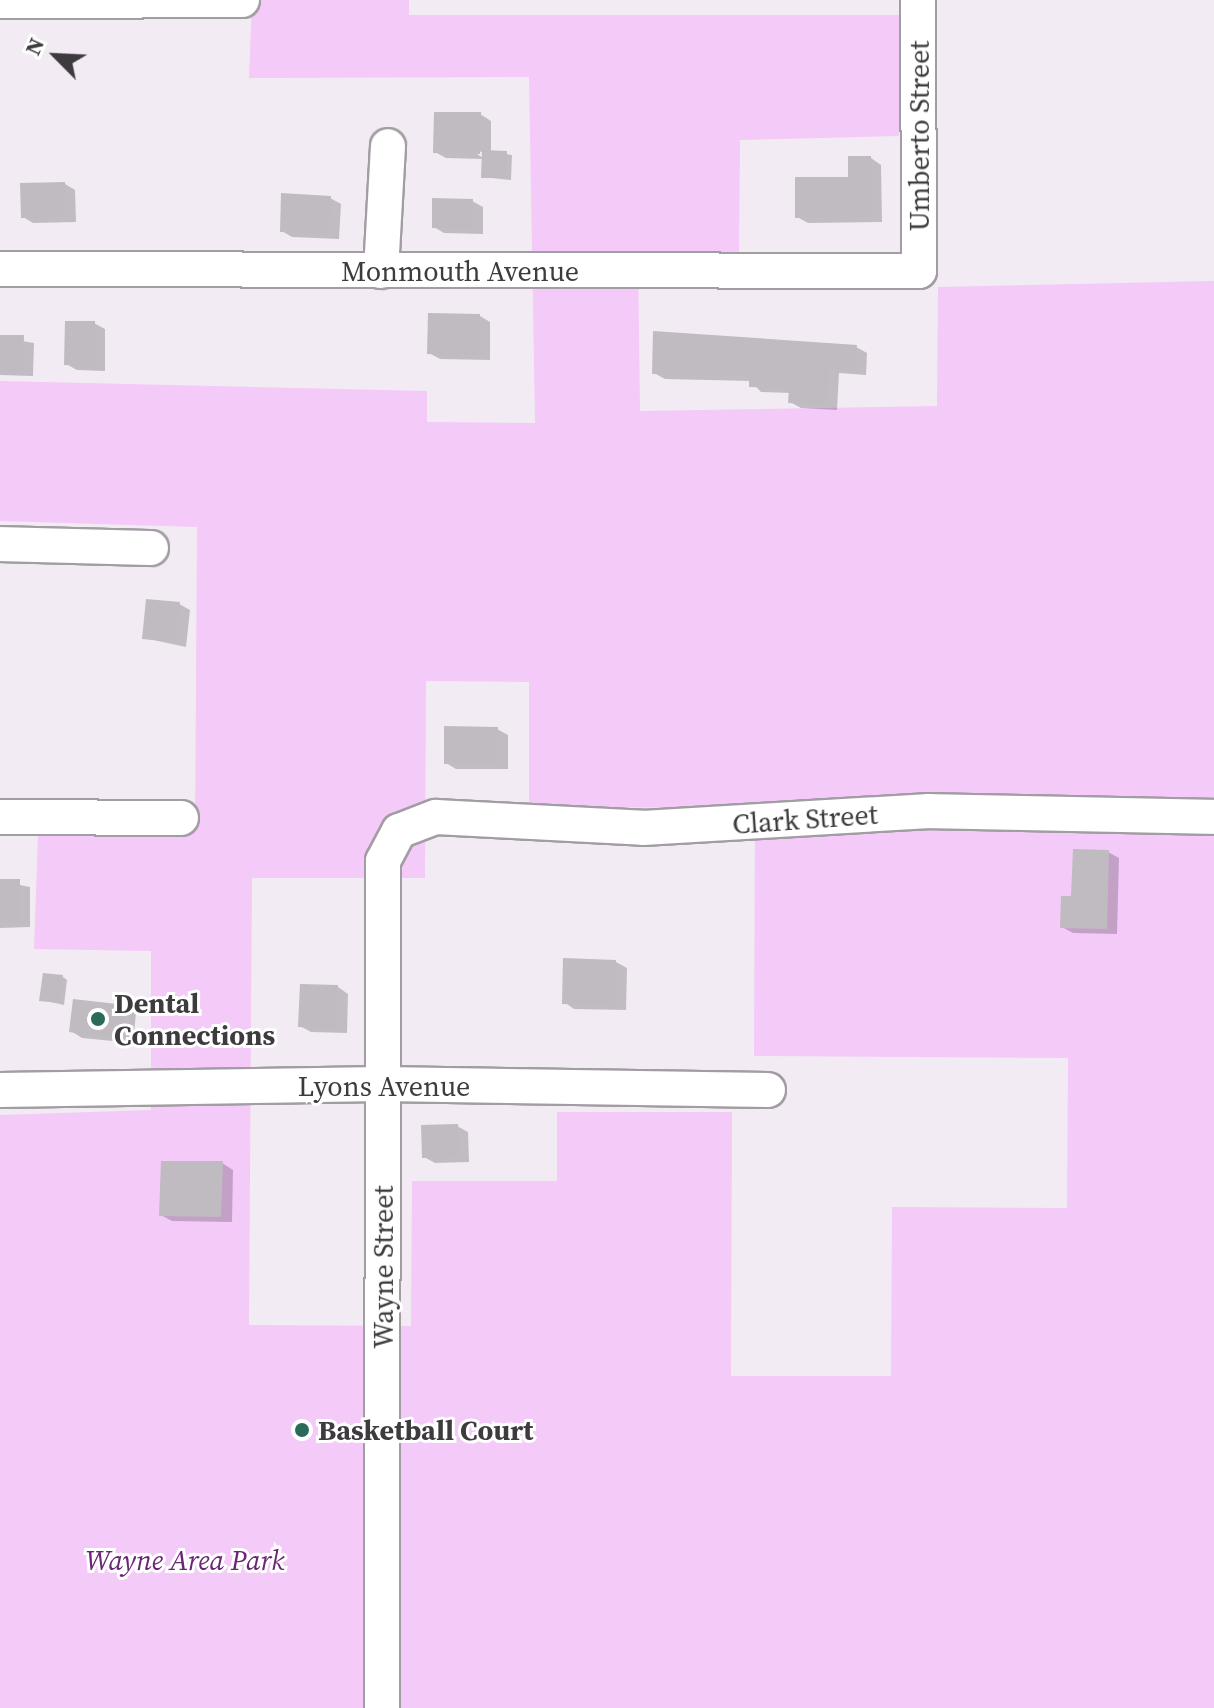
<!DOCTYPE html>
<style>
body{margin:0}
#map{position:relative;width:1214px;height:1708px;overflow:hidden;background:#f2ebf3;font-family:"Source Serif 4",serif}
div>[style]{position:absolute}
.green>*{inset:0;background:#f4caf9}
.shadow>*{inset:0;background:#0003}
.building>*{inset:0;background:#c0bac1}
.roads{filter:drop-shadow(2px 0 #a29ca3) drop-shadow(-2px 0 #a29ca3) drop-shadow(0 2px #a29ca3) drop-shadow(0 -2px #a29ca3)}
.minor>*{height:34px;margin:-17px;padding:0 17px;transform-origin:17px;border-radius:17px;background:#fff}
.dots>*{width:22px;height:22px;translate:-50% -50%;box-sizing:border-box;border:4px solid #fff;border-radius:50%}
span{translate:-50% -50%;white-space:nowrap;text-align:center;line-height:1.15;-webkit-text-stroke:6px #fff;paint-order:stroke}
.street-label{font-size:28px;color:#3e3b3e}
.poi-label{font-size:28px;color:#3e3b3e;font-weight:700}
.left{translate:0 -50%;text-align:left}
.park-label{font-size:28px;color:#6b2575;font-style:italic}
.north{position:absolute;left:16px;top:16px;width:80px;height:80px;-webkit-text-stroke:6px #fff;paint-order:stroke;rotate:294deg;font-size:22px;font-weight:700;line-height:32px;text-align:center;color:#3e3b3e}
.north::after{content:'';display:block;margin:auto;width:28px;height:36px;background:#3e3b3e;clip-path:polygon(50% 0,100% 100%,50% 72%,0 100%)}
</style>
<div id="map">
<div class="green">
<div style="clip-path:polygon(evenodd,252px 0,409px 0,409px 15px,899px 15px,899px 136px,740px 140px,739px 254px,638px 254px,640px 411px,937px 406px,938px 287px,1214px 281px,1214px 1708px,0 1708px,0 1115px,151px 1110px,151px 951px,34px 949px,38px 834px,195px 832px,197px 527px,0 521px,0 381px,427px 391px,427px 422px,535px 423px,529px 77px,249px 78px,252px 0,426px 681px,529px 682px,529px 807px,755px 808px,754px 1056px,1068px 1058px,1067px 1208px,892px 1207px,891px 1376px,731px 1376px,732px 1112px,557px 1112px,557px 1181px,412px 1181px,411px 1326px,249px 1325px,252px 878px,425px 878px,426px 681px)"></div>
</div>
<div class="shadow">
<div style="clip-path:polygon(evenodd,480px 114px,491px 121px,491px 152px,512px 155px,511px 180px,483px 177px,483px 159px,446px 158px,435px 152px,480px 114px,473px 147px,483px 153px,483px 158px,471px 150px,473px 147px)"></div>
<div style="clip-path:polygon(871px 158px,881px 165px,882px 222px,808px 223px,797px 217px)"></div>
<div style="clip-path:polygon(65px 184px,75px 190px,76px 222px,33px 223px,23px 217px)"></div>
<div style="clip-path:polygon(330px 198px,341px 204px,339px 239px,292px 237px,282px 231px)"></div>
<div style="clip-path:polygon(472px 201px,483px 207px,483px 234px,444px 233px,434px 227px)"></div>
<div style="clip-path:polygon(480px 316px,490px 322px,490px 360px,440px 359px,429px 353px)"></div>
<div style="clip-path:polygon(94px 323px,105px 329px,105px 371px,77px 370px,66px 364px)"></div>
<div style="clip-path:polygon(0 337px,34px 343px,33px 376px,0 375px)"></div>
<div style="clip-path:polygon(856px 347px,867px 353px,866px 375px,839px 373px,837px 410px,801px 408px,790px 402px,791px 393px,761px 392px,751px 381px,665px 379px,654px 373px)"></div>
<div style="clip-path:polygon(179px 604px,190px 610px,186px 647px,144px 638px)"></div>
<div style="clip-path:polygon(497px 729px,508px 735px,508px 769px,456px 769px,446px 763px)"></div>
<div style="clip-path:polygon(1108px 852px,1119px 858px,1117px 934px,1073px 933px,1062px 927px,1073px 898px)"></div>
<div style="clip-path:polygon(0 881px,30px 887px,30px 927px,0 928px)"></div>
<div style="clip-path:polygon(616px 962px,627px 968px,626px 1010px,574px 1009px,564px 1002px)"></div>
<div style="clip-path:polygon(63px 977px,67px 980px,64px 1005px,42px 1000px)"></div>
<div style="clip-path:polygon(338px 987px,348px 994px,347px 1033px,311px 1032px,300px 1026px)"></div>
<div style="clip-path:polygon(125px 1007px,136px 1013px,133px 1043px,82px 1038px,71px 1031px)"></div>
<div style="clip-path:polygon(457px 1126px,468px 1132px,469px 1162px,435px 1163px,424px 1157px)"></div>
<div style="clip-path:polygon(222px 1163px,233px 1170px,232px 1222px,172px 1221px,161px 1215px)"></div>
</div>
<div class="building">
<div style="clip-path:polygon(434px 112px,481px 112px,480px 154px,433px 153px)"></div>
<div style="clip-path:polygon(482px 150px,507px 151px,507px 178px,481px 178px)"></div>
<div style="clip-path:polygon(848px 156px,871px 156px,872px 217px,795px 218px,795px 177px,848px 177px)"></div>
<div style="clip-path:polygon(65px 182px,66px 217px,21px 218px,20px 183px)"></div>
<div style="clip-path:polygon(281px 193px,331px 196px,329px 234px,280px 232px)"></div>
<div style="clip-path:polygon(432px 198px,473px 199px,473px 229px,432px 228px)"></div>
<div style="clip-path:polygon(428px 313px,480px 314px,479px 355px,427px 354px)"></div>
<div style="clip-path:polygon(65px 321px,95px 321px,95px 366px,64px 365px)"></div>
<div style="clip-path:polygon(653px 331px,857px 345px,855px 370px,829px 368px,826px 405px,788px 403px,789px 388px,749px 387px,749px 376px,652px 374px)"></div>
<div style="clip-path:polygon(0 335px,24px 335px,23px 371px,0 370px)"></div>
<div style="clip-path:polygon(146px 599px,180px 602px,175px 642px,142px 639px)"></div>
<div style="clip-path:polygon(444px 726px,498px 727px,498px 764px,444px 764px)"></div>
<div style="clip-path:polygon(1073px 849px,1109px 850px,1107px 929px,1060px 928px,1061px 896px,1071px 896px)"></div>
<div style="clip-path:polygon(0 879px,20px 879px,20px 922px,0 922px)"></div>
<div style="clip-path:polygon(563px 958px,616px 960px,615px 1005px,562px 1004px)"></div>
<div style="clip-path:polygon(43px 973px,63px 975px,60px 1003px,39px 1001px)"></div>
<div style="clip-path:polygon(300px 984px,338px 985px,337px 1029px,298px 1027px)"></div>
<div style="clip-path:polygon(73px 999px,126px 1005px,122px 1039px,69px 1032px)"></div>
<div style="clip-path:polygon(458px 1124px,459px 1157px,422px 1158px,421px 1125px)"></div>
<div style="clip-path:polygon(161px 1161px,223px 1161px,221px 1217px,159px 1216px)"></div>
</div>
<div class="roads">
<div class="minor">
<div style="left:0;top:1px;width:242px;rotate:-0.2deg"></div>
<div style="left:0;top:269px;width:919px;rotate:0.12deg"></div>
<div style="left:919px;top:271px;width:271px;rotate:-90.2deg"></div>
<div style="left:381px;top:271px;width:125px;rotate:-86.8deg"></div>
<div style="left:0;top:544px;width:151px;rotate:1.5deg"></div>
<div style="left:0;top:817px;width:181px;rotate:0.3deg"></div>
<div style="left:0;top:1090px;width:382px;rotate:-0.9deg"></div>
<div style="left:382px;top:1084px;width:386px;rotate:0.9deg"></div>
<div style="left:382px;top:1708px;width:847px;rotate:-89.93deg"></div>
<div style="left:383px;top:861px;width:34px;rotate:-62deg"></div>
<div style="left:399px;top:831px;width:40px;rotate:-21deg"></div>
<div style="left:436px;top:817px;width:207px;rotate:3deg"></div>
<div style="left:643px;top:828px;width:287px;rotate:-3.4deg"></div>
<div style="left:929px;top:811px;width:285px;rotate:1.2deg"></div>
</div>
</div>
<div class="dots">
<div style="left:98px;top:1019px;background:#296a59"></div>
<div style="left:302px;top:1430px;background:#296a59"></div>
</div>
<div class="street-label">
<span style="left:919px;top:136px;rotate:-90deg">Umberto Street</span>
<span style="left:460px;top:271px">Monmouth Avenue</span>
<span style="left:805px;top:819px;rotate:-4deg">Clark Street</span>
<span style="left:384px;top:1086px">Lyons Avenue</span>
<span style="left:383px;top:1267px;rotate:-90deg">Wayne Street</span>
</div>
<div class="poi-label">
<span class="left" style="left:114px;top:1019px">Dental<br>Connections</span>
<span class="left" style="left:318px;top:1430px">Basketball Court</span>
</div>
<div class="park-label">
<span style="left:185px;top:1560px">Wayne Area Park</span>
</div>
<div class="north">N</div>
</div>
